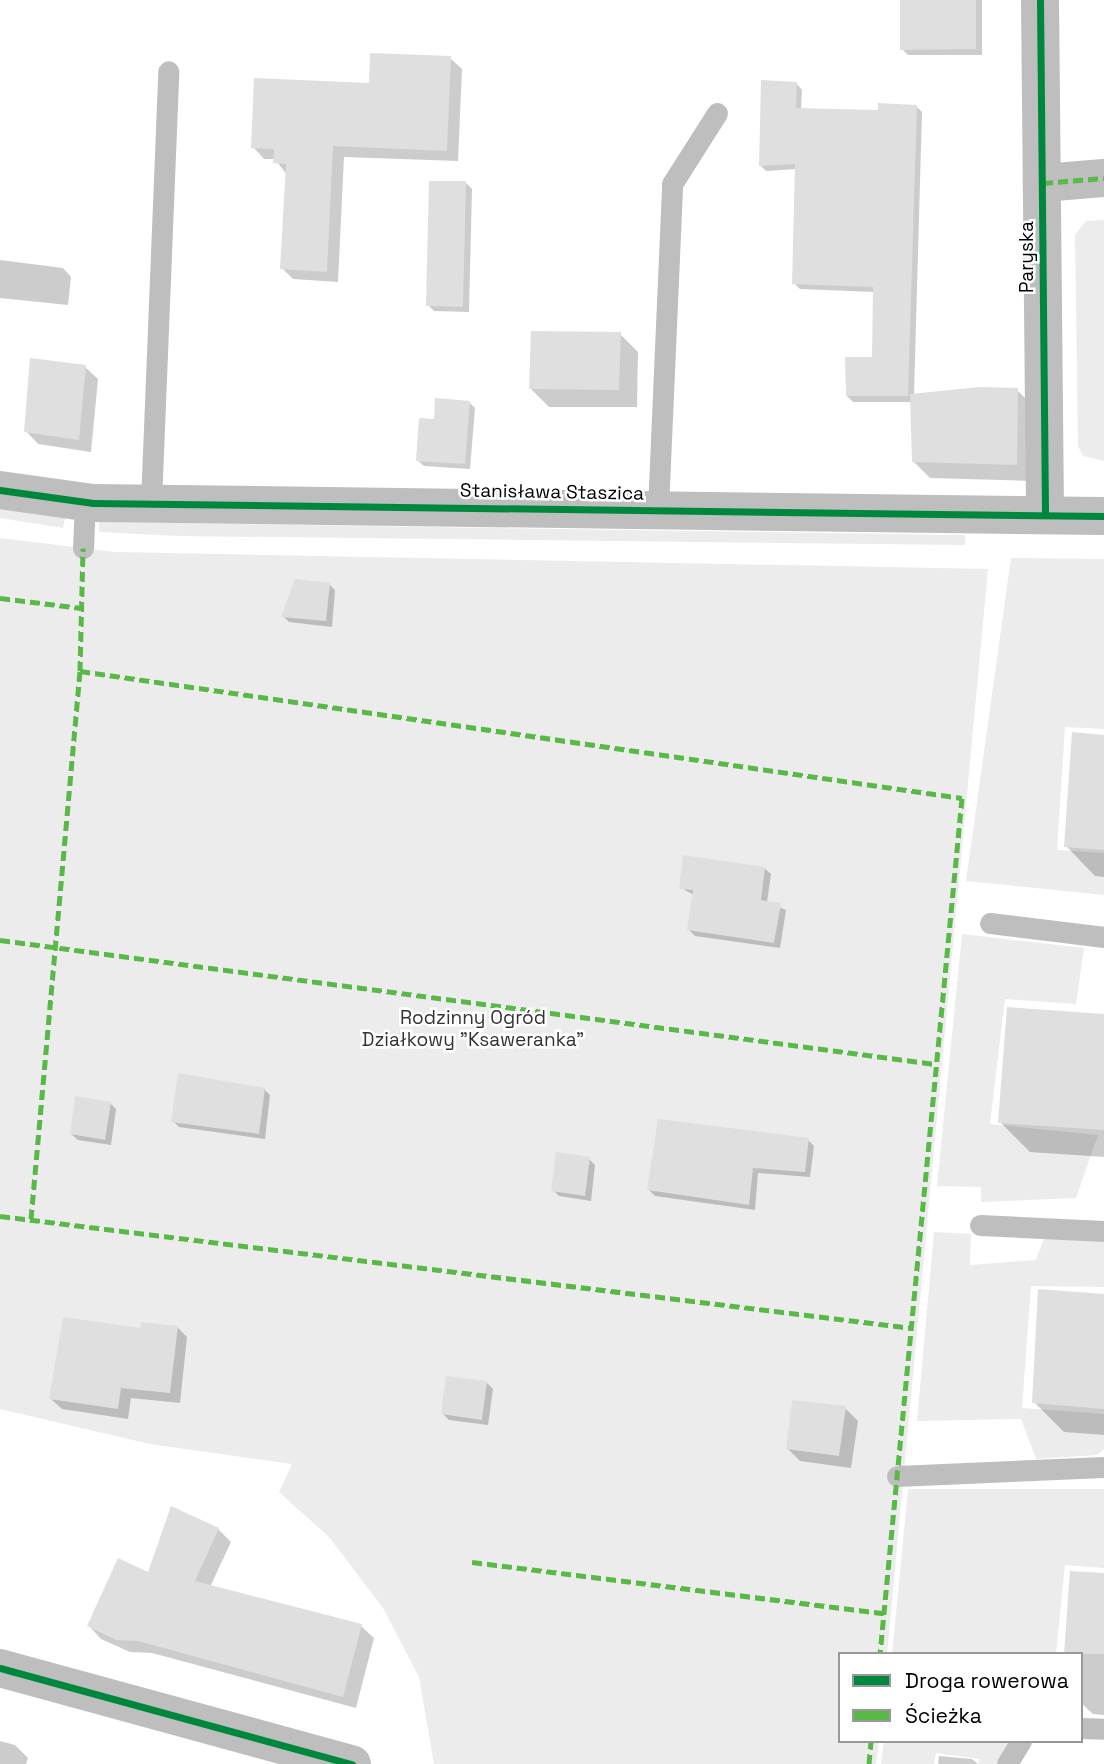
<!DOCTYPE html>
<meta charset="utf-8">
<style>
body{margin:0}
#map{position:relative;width:1104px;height:1764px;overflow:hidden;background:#fff;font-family:"Space Grotesk",sans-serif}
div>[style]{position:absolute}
.green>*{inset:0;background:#ececec}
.shadow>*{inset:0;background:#0003}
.building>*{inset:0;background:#dfdfdf}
.lane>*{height:21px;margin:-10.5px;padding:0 10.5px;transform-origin:10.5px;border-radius:10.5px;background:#bebebe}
.street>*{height:38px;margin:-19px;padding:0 19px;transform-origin:19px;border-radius:19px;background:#bebebe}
.quiet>*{height:5px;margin-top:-2.5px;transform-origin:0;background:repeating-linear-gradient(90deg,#58b947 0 10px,transparent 0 15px)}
.cycleway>*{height:7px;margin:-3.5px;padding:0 3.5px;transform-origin:3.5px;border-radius:3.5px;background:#00873e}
span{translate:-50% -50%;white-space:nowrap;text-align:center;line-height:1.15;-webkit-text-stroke:5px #fff;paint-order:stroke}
.street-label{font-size:19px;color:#000}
.park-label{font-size:19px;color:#333}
.legend{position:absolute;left:838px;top:1652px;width:245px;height:91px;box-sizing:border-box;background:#fff;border:2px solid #999;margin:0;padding:9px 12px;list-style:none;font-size:21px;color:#000}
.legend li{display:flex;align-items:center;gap:14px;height:35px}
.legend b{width:35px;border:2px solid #999}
</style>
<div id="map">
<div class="green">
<div style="clip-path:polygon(1104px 220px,1104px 461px,1083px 456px,1078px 446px,1075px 235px,1086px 221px)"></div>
<div style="clip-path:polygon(0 508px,65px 518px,63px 528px,0 518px)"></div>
<div style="clip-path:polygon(99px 522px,965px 535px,965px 545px,179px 536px,99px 532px)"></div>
<div style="clip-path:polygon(0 538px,115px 552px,988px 569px,887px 1654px,840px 1654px,840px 1741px,879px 1741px,876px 1764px,434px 1764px,419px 1677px,383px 1608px,329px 1537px,279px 1492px,292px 1464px,150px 1444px,0 1409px)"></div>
<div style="clip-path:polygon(1011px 558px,1104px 559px,1104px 729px,1065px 727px,1057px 850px,1104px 853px,1104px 895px,966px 881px)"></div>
<div style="clip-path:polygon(962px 934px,1084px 948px,1076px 1004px,1005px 999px,990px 1124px,1098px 1135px,1076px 1198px,981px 1202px,981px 1187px,937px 1186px)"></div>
<div style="clip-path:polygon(934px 1232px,971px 1234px,970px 1265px,1036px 1260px,1046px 1232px,1097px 1236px,1104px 1242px,1104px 1287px,1031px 1286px,1022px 1408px,1104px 1414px,1104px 1449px,1098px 1455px,1036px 1459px,1021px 1419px,917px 1421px)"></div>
<div style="clip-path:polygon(908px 1489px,1104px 1489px,1104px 1568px,1065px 1565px,1056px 1654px,892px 1654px)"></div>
<div style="clip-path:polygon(884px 1741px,1013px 1741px,1002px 1764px,979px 1764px,979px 1759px,936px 1753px,934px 1764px,881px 1764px)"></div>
</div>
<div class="shadow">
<div style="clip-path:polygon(902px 0,982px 0,982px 55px,908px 55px,902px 49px)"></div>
<div style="clip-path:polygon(450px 58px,462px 69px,458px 161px,344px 157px,338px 282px,293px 279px,282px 268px,287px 175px,275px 159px,264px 159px,253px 147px,370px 85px)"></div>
<div style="clip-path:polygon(796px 83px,802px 90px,801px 110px,880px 112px,916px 106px,922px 112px,914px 395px,1017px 390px,1034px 407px,1033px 481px,930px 478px,913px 461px,912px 402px,853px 402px,847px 396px,874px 359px,874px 292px,800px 289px,794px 283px,797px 169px,766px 171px,760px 165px)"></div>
<div style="clip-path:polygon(466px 183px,472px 189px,469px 312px,434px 311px,428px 305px)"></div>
<div style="clip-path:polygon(0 260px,63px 268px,71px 277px,68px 305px,0 298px)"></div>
<div style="clip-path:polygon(620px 334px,638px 352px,637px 407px,549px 407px,531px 389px)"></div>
<div style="clip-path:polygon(85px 367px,98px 379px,91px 452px,38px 444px,26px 431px)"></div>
<div style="clip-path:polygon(469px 402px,475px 408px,470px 469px,424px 466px,417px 460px,436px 421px)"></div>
<div style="clip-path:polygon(329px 584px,335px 590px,332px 627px,289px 622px,283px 616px)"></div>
<div style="clip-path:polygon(1104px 736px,1104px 877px,1095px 876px,1066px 846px)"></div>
<div style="clip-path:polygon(764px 868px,771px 874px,767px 902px,786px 910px,780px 948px,695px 936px,689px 930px,694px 895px,681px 888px)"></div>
<div style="clip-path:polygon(1104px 1016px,1104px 1157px,1030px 1152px,1000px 1122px)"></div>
<div style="clip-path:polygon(264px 1089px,270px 1095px,265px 1139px,179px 1127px,173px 1121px)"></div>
<div style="clip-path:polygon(110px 1103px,116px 1109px,111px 1145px,78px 1140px,71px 1134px)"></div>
<div style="clip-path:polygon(808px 1140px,814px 1146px,810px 1177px,758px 1173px,755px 1210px,655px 1196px,649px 1190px)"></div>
<div style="clip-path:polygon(589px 1159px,595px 1165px,591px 1201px,559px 1196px,553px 1190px)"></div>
<div style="clip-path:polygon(1104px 1296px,1104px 1435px,1064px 1432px,1034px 1402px)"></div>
<div style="clip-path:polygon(177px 1327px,187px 1337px,180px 1403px,131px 1398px,128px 1419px,62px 1409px,51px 1399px,142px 1330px)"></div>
<div style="clip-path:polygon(487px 1383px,493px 1389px,488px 1425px,449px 1420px,443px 1414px)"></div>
<div style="clip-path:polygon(845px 1408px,858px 1421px,851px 1468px,800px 1461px,788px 1449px)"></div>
<div style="clip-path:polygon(218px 1529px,231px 1542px,210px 1587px,361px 1626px,374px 1638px,356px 1708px,152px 1653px,130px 1652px,101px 1639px,89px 1626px,149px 1574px)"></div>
<div style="clip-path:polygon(1104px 1575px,1104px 1715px,1093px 1714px,1081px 1703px,1081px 1654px)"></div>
<div style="clip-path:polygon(0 1741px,15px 1745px,28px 1758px,26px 1764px,0 1764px)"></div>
<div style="clip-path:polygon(939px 1756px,972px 1759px,978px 1764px,938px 1764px)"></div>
</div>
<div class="building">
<div style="clip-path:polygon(900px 0,976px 0,976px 49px,900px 50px)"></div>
<div style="clip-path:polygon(370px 53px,451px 56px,447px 151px,333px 146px,327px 272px,280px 269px,286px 164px,273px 163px,274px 149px,251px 148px,254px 78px,369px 83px)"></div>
<div style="clip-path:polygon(761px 80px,797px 82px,796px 108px,878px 110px,878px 103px,917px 105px,908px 396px,846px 396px,845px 357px,872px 357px,873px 287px,792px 284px,795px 164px,759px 166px)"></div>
<div style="clip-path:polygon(429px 181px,466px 181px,463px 307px,426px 306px)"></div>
<div style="clip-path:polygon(531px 331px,621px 332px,619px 390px,529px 389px)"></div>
<div style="clip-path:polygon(30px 358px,86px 365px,79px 440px,24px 432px)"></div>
<div style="clip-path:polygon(980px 387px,1018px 388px,1017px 465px,912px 462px,910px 394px)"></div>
<div style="clip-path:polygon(435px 398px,470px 401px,465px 464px,416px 461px,419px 418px,434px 419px)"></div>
<div style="clip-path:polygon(295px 579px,330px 583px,326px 621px,281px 617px)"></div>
<div style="clip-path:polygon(1072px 732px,1104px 735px,1104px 850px,1064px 847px)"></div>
<div style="clip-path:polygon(683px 855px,765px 867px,761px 900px,781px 903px,774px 943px,687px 930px,693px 890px,679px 889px)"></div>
<div style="clip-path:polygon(1007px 1007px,1104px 1014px,1104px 1130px,998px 1123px)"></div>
<div style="clip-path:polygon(178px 1073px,265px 1088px,259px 1134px,171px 1122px)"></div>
<div style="clip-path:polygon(75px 1096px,111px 1102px,105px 1140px,70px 1134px)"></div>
<div style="clip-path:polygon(658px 1119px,809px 1138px,805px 1172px,753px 1168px,749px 1205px,647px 1190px)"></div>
<div style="clip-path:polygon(556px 1152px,590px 1157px,585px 1196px,551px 1191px)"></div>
<div style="clip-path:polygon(1038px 1289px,1104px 1294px,1104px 1409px,1032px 1403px)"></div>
<div style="clip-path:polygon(63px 1317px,140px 1328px,141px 1322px,178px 1326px,170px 1393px,121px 1388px,118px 1409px,49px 1399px)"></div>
<div style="clip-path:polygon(446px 1376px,487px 1381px,482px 1420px,441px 1414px)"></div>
<div style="clip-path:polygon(792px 1400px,846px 1406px,839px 1456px,786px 1449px)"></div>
<div style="clip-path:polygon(171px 1506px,219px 1528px,195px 1581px,362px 1624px,343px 1697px,138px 1641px,116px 1640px,87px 1626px,118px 1558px,148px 1572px)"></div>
<div style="clip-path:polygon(1070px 1571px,1104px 1573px,1104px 1654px,1064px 1654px)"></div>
</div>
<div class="lane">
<div style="left:151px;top:503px;width:432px;rotate:-87.7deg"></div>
<div style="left:658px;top:509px;width:325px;rotate:-87.5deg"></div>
<div style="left:672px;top:184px;width:84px;rotate:-57.6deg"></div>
<div style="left:83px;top:548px;width:46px;rotate:-87.5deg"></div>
<div style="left:990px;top:923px;width:115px;rotate:7deg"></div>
<div style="left:980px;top:1225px;width:124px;rotate:2.8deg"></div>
<div style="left:897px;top:1476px;width:207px;rotate:-2.5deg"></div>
<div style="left:1081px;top:1728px;width:23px;rotate:2deg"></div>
<div style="left:1007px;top:1764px;width:27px;rotate:-59deg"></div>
</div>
<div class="street">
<div style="left:1040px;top:0;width:515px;rotate:89.44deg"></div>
<div style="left:1043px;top:183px;width:61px;rotate:-4.7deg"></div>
<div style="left:0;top:490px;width:94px;rotate:8deg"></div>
<div style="left:93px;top:503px;width:1011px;rotate:0.74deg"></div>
<div style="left:0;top:1668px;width:365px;rotate:15.3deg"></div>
</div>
<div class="quiet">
<div style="left:1043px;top:183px;width:61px;rotate:-4.7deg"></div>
<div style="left:0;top:598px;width:82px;rotate:7deg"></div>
<div style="left:80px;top:671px;width:891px;rotate:8.19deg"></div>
<div style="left:962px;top:798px;width:860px;rotate:95.47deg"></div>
<div style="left:0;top:940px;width:943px;rotate:7.55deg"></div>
<div style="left:0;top:1216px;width:919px;rotate:7deg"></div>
<div style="left:31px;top:1219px;width:550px;rotate:-84.89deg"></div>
<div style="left:80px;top:671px;width:123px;rotate:-88.6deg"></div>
<div style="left:472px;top:1562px;width:415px;rotate:7.1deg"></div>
<div style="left:869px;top:1764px;width:23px;rotate:-85deg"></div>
</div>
<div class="cycleway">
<div style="left:1040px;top:0;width:515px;rotate:89.44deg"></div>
<div style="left:0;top:490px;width:94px;rotate:8deg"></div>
<div style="left:93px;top:503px;width:1011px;rotate:0.74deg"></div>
<div style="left:0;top:1668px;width:365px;rotate:15.3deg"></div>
</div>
<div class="street-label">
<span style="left:1027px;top:257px;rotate:-90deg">Paryska</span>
<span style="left:552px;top:492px;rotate:1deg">Stanisława Staszica</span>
</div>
<div class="park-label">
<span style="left:473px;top:1029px">Rodzinny Ogród<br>Działkowy "Ksaweranka"</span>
</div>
<ul class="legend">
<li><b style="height:9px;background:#00873e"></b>Droga rowerowa</li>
<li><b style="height:9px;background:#58b947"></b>Ścieżka</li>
</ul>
</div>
